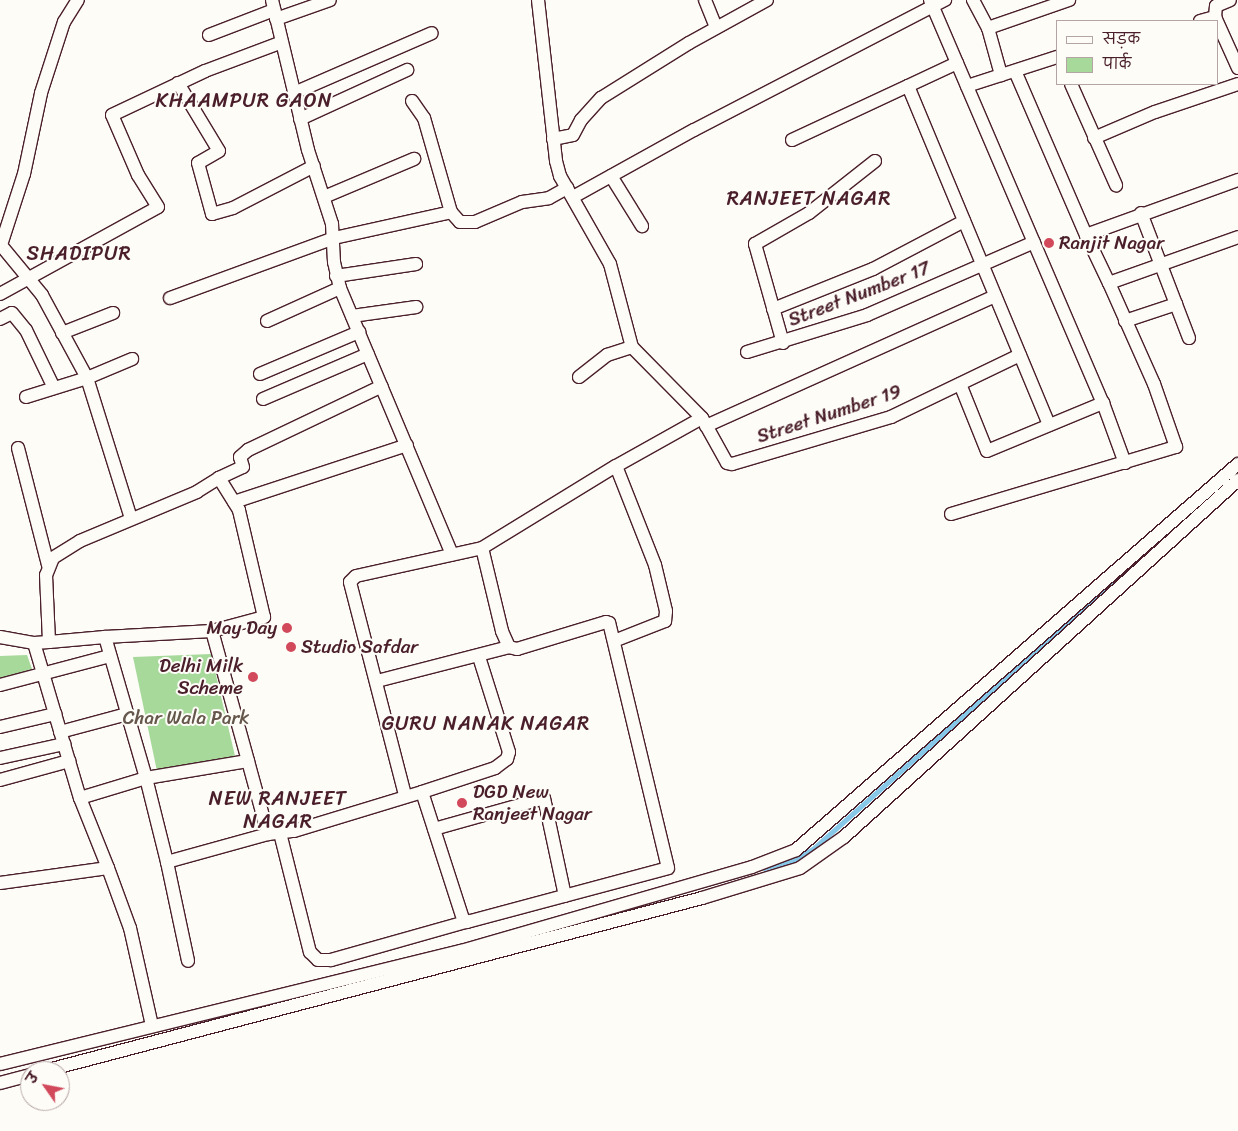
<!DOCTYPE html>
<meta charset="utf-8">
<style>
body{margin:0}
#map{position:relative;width:1238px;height:1131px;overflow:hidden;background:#fdfcf7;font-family:Sriracha,"Playpen Sans Deva",sans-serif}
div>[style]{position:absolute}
.green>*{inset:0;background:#a6d99a}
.stream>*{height:4.5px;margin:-2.25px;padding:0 2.25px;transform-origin:2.25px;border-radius:2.25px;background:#87c8e8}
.roads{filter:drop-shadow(1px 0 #4a1f2b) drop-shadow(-1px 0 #4a1f2b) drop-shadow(0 1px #4a1f2b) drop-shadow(0 -1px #4a1f2b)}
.street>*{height:12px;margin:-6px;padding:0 6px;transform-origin:6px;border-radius:6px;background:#fdfcf7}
.dots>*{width:14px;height:14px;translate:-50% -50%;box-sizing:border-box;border:2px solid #fdfcf7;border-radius:50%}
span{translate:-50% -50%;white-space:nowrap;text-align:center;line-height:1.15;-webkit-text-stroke:4px #fdfcf7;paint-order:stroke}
.poi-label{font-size:19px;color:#4a1f2b}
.left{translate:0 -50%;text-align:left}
.right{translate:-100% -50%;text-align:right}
.street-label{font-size:19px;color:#4a1f2b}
.park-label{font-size:19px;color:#66574c}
.neighbourhood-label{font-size:20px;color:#4a1f2b;letter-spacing:1px}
.legend{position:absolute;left:1056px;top:20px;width:162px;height:65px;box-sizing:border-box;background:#fdfcf7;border:1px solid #b5a4a5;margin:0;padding:6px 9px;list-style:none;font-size:15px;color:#4a1f2b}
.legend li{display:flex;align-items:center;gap:10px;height:25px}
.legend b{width:25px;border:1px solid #b5a4a5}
.north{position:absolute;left:20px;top:1061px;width:50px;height:50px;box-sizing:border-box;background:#fdfcf7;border:1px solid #b5a4a5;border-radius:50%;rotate:303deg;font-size:14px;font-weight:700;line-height:20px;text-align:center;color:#4a1f2b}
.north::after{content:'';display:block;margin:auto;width:18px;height:22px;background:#d1495b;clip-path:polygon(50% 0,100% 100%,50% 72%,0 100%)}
</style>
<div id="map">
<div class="green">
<div style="clip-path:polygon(211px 654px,235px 756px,157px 771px,133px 657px)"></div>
<div style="clip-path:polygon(27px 655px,32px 669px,0 679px,0 656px)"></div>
</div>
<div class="stream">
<div style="left:764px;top:868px;width:30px;rotate:-15deg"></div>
<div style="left:793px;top:860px;width:23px;rotate:-29deg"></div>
<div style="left:813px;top:849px;width:515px;rotate:-41.62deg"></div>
<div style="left:27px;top:1071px;width:17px;rotate:-17deg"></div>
</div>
<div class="roads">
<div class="street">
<div style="left:272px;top:0;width:154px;rotate:76.5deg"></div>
<div style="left:308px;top:150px;width:78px;rotate:72deg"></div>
<div style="left:332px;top:224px;width:38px;rotate:87deg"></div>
<div style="left:334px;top:262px;width:27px;rotate:77deg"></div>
<div style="left:340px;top:288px;width:289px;rotate:67.2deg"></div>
<div style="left:538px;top:0;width:162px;rotate:83.6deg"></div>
<div style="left:556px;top:161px;width:16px;rotate:75deg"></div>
<div style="left:560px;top:176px;width:101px;rotate:60.4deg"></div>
<div style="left:610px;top:264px;width:86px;rotate:75.2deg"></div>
<div style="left:632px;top:347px;width:100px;rotate:45.4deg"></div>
<div style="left:702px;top:418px;width:51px;rotate:60.9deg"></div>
<div style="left:727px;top:463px;width:5px;rotate:11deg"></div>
<div style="left:732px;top:464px;width:166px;rotate:-16.5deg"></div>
<div style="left:891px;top:417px;width:143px;rotate:-25.7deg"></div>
<div style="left:705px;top:0;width:29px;rotate:68deg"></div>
<div style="left:930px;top:0;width:439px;rotate:66.8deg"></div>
<div style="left:1103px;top:403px;width:64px;rotate:69.9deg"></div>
<div style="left:973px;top:0;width:32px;rotate:62deg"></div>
<div style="left:988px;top:28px;width:49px;rotate:74.5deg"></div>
<div style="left:1215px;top:17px;width:56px;rotate:65.7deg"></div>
<div style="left:276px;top:19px;width:57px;rotate:-19.4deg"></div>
<div style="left:1200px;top:21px;width:16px;rotate:-15deg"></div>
<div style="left:1215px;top:17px;width:11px;rotate:-85deg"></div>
<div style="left:1216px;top:6px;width:15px;rotate:-23deg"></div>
<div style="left:988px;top:28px;width:86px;rotate:-19.1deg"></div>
<div style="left:209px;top:35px;width:70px;rotate:-21deg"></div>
<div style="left:957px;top:63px;width:54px;rotate:154.9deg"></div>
<div style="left:908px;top:86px;width:367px;rotate:67.4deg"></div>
<div style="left:1015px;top:71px;width:179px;rotate:66.6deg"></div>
<div style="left:1086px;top:235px;width:162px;rotate:-19.9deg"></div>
<div style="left:178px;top:83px;width:79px;rotate:58.9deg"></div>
<div style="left:219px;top:151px;width:24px;rotate:150deg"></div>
<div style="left:198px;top:163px;width:53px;rotate:74.6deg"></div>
<div style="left:212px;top:214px;width:22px;rotate:-16deg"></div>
<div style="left:233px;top:208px;width:91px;rotate:-27.4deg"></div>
<div style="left:1071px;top:84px;width:111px;rotate:66deg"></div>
<div style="left:967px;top:86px;width:95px;rotate:-17.9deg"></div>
<div style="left:294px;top:93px;width:150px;rotate:-23.5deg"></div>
<div style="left:412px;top:101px;width:21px;rotate:55deg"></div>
<div style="left:424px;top:118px;width:98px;rotate:74deg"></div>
<div style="left:451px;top:212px;width:13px;rotate:48deg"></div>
<div style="left:460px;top:222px;width:15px"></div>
<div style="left:475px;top:222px;width:51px;rotate:-23.1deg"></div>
<div style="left:522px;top:202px;width:27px;rotate:-8deg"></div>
<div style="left:549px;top:198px;width:21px;rotate:-29deg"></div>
<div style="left:300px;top:119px;width:118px;rotate:-24.6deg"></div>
<div style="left:1094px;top:138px;width:66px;rotate:-23.1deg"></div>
<div style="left:1155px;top:112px;width:88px;rotate:-18.6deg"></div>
<div style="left:553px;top:139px;width:20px;rotate:-11deg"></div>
<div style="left:573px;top:135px;width:17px;rotate:-62deg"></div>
<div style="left:581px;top:120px;width:30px;rotate:-48deg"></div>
<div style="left:601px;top:98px;width:104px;rotate:-32deg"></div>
<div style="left:689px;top:43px;width:89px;rotate:-28.9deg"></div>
<div style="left:792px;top:140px;width:128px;rotate:-25deg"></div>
<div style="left:611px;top:176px;width:59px;rotate:58.2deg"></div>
<div style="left:324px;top:197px;width:98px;rotate:-22.9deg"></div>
<div style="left:573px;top:197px;width:138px;rotate:-29deg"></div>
<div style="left:694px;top:130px;width:283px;rotate:-27.4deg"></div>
<div style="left:1141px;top:213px;width:134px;rotate:69deg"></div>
<div style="left:1086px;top:235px;width:53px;rotate:64.4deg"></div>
<div style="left:1109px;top:283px;width:137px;rotate:-19.6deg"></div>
<div style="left:2px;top:242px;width:71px;rotate:-72.1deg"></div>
<div style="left:24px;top:174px;width:83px;rotate:-78.1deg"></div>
<div style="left:41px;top:93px;width:75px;rotate:-72.1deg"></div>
<div style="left:64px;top:22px;width:26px;rotate:-58deg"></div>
<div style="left:0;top:244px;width:66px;rotate:50.5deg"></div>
<div style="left:42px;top:295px;width:94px;rotate:61.5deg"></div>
<div style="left:87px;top:378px;width:147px;rotate:72.6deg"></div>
<div style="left:336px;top:276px;width:81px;rotate:-8.5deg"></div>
<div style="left:0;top:294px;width:180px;rotate:-28.8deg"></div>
<div style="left:158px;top:207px;width:38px;rotate:-122deg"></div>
<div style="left:138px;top:175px;width:65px;rotate:-113.4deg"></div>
<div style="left:112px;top:115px;width:103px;rotate:-25.3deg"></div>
<div style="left:205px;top:71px;width:80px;rotate:-20.5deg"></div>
<div style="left:170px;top:298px;width:175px;rotate:-20.1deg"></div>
<div style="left:334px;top:238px;width:120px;rotate:-12.5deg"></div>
<div style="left:773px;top:309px;width:108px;rotate:-21.8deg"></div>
<div style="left:873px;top:269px;width:103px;rotate:-27.8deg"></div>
<div style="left:352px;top:316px;width:65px;rotate:-8deg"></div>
<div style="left:0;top:319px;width:13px;rotate:-27deg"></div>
<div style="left:12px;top:313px;width:22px;rotate:51deg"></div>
<div style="left:26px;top:330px;width:64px;rotate:64.2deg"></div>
<div style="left:267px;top:321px;width:80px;rotate:-24.3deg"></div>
<div style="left:1125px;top:321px;width:54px;rotate:-18.4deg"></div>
<div style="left:62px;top:333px;width:55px;rotate:-21.4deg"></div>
<div style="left:783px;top:343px;width:103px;rotate:-105.8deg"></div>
<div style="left:755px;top:244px;width:62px;rotate:-29.9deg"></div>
<div style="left:809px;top:213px;width:84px;rotate:-38.2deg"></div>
<div style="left:747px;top:352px;width:126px;rotate:-17.1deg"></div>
<div style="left:867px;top:315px;width:182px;rotate:-23.6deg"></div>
<div style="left:260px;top:374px;width:108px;rotate:-23deg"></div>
<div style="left:579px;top:377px;width:36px;rotate:-38deg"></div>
<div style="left:607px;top:355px;width:26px;rotate:-18deg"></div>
<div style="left:960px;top:384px;width:72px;rotate:68.1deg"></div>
<div style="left:987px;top:451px;width:126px;rotate:-22.5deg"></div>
<div style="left:26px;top:397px;width:64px;rotate:-17.3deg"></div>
<div style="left:87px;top:378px;width:49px;rotate:-22.9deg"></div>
<div style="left:263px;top:399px;width:114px;rotate:-23.2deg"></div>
<div style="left:706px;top:426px;width:317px;rotate:-24.2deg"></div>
<div style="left:18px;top:448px;width:121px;rotate:75.6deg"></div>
<div style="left:219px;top:478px;width:26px;rotate:-25deg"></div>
<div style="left:243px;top:467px;width:10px;rotate:-107deg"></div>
<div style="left:240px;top:457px;width:11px;rotate:-41deg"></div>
<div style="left:248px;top:450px;width:148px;rotate:-25.5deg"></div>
<div style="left:234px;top:502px;width:182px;rotate:-18.2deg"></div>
<div style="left:951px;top:514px;width:235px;rotate:-16.6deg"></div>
<div style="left:1176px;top:447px;width:67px;rotate:-109.2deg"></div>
<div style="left:1154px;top:384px;width:111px;rotate:-114deg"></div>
<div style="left:212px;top:631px;width:135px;rotate:74.5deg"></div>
<div style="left:0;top:637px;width:35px;rotate:10deg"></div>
<div style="left:34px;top:643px;width:15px;rotate:-4deg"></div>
<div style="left:49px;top:642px;width:56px;rotate:-5.1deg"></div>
<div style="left:105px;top:637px;width:107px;rotate:-3.2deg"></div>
<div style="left:212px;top:631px;width:54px;rotate:-15.1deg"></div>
<div style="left:264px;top:617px;width:110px;rotate:-103.2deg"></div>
<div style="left:239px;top:510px;width:38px;rotate:-122deg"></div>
<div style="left:219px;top:478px;width:26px;rotate:148deg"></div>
<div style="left:197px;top:492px;width:127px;rotate:157.3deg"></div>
<div style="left:80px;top:541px;width:32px;rotate:148deg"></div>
<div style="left:53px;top:558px;width:18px;rotate:112deg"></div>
<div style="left:46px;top:575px;width:67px;rotate:87.4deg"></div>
<div style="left:614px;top:641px;width:55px;rotate:-21.4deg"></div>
<div style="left:665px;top:621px;width:10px;rotate:-84deg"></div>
<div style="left:666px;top:611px;width:47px;rotate:-103.4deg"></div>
<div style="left:655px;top:565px;width:106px;rotate:-111.5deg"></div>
<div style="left:34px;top:643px;width:162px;rotate:73.5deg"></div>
<div style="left:377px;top:681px;width:136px;rotate:-14.4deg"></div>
<div style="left:0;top:685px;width:114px;rotate:-14.8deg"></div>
<div style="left:0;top:727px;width:57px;rotate:-13.3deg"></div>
<div style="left:60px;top:732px;width:69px;rotate:-15deg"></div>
<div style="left:0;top:758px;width:66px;rotate:-12.3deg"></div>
<div style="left:0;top:780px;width:72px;rotate:-15.4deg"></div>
<div style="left:422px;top:792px;width:77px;rotate:-18.2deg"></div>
<div style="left:495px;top:768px;width:15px;rotate:-37deg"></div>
<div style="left:507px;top:759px;width:7px;rotate:-74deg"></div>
<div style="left:509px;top:752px;width:100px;rotate:-107.5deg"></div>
<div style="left:405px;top:795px;width:220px;rotate:-104.5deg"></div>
<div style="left:350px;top:582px;width:8px;rotate:-45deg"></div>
<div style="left:356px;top:576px;width:129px;rotate:-12.5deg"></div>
<div style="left:434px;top:829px;width:114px;rotate:-15.7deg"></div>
<div style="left:544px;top:798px;width:100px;rotate:77.9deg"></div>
<div style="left:280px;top:833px;width:123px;rotate:75.9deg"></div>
<div style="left:310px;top:952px;width:11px;rotate:45deg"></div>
<div style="left:318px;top:960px;width:13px"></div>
<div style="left:331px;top:960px;width:143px;rotate:-15.8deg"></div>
<div style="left:268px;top:834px;width:105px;rotate:164.5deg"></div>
<div style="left:167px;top:862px;width:87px;rotate:-104deg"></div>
<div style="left:146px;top:778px;width:103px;rotate:-9.5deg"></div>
<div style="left:248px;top:761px;width:76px;rotate:74.7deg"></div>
<div style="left:268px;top:834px;width:26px;rotate:-7deg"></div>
<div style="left:294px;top:831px;width:134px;rotate:-16.9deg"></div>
<div style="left:422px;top:792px;width:133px;rotate:72.1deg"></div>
<div style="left:463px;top:919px;width:5px;rotate:37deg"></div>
<div style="left:467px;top:922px;width:208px;rotate:-15deg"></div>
<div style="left:668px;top:868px;width:252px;rotate:-103.5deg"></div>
<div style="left:609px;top:623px;width:3px;rotate:-162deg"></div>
<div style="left:606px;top:622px;width:93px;rotate:163.1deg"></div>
<div style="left:517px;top:649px;width:8px;rotate:-166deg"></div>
<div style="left:509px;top:647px;width:17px;rotate:-114deg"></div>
<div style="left:502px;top:631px;width:85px;rotate:-103.5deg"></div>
<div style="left:482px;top:548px;width:157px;rotate:-31.5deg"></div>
<div style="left:616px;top:466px;width:98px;rotate:-29.2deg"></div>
<div style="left:167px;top:862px;width:101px;rotate:78deg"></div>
<div style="left:108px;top:868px;width:64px;rotate:69.9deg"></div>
<div style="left:130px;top:928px;width:100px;rotate:77.3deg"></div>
<div style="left:0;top:883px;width:109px;rotate:-7.9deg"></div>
<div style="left:108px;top:868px;width:75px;rotate:-111.8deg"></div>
<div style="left:80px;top:798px;width:69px;rotate:-16.9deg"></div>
<div style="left:146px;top:778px;width:147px;rotate:-106.2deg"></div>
<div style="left:0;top:1064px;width:475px;rotate:-13.8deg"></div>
<div style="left:461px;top:951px;width:303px;rotate:-16.1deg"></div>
<div style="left:752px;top:867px;width:47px;rotate:-21.1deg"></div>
<div style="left:796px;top:850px;width:587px;rotate:-41.13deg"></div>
<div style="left:44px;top:1071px;width:680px;rotate:-14.73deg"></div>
<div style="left:702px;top:898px;width:102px;rotate:-17deg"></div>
<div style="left:800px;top:868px;width:54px;rotate:-35.2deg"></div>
<div style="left:844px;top:837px;width:532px;rotate:-42.18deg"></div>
<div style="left:0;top:1083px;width:31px;rotate:-15deg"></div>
</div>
</div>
<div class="dots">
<div style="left:1049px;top:243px;background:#d1495b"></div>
<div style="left:287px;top:628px;background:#d1495b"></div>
<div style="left:291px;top:647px;background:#d1495b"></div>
<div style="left:253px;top:677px;background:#d1495b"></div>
<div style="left:462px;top:803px;background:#d1495b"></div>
</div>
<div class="poi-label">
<span class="left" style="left:1059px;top:243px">Ranjit Nagar</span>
<span class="right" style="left:277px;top:628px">May Day</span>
<span class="left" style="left:301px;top:647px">Studio Safdar</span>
<span class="right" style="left:243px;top:677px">Delhi Milk<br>Scheme</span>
<span class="left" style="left:473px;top:803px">DGD New<br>Ranjeet Nagar</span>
</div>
<div class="street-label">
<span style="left:859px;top:294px;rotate:-21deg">Street Number 17</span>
<span style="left:829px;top:414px;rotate:-18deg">Street Number 19</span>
</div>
<div class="park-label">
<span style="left:186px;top:718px">Char Wala Park</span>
</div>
<div class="neighbourhood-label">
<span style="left:244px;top:100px">KHAAMPUR GAON</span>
<span style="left:809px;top:198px">RANJEET NAGAR</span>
<span style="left:79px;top:253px">SHADIPUR</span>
<span style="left:486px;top:723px">GURU NANAK NAGAR</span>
<span style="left:278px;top:810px">NEW RANJEET<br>NAGAR</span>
</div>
<ul class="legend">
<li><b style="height:6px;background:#fdfcf7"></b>सड़क</li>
<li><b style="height:14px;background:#a6d99a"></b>पार्क</li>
</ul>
<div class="north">उ</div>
</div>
